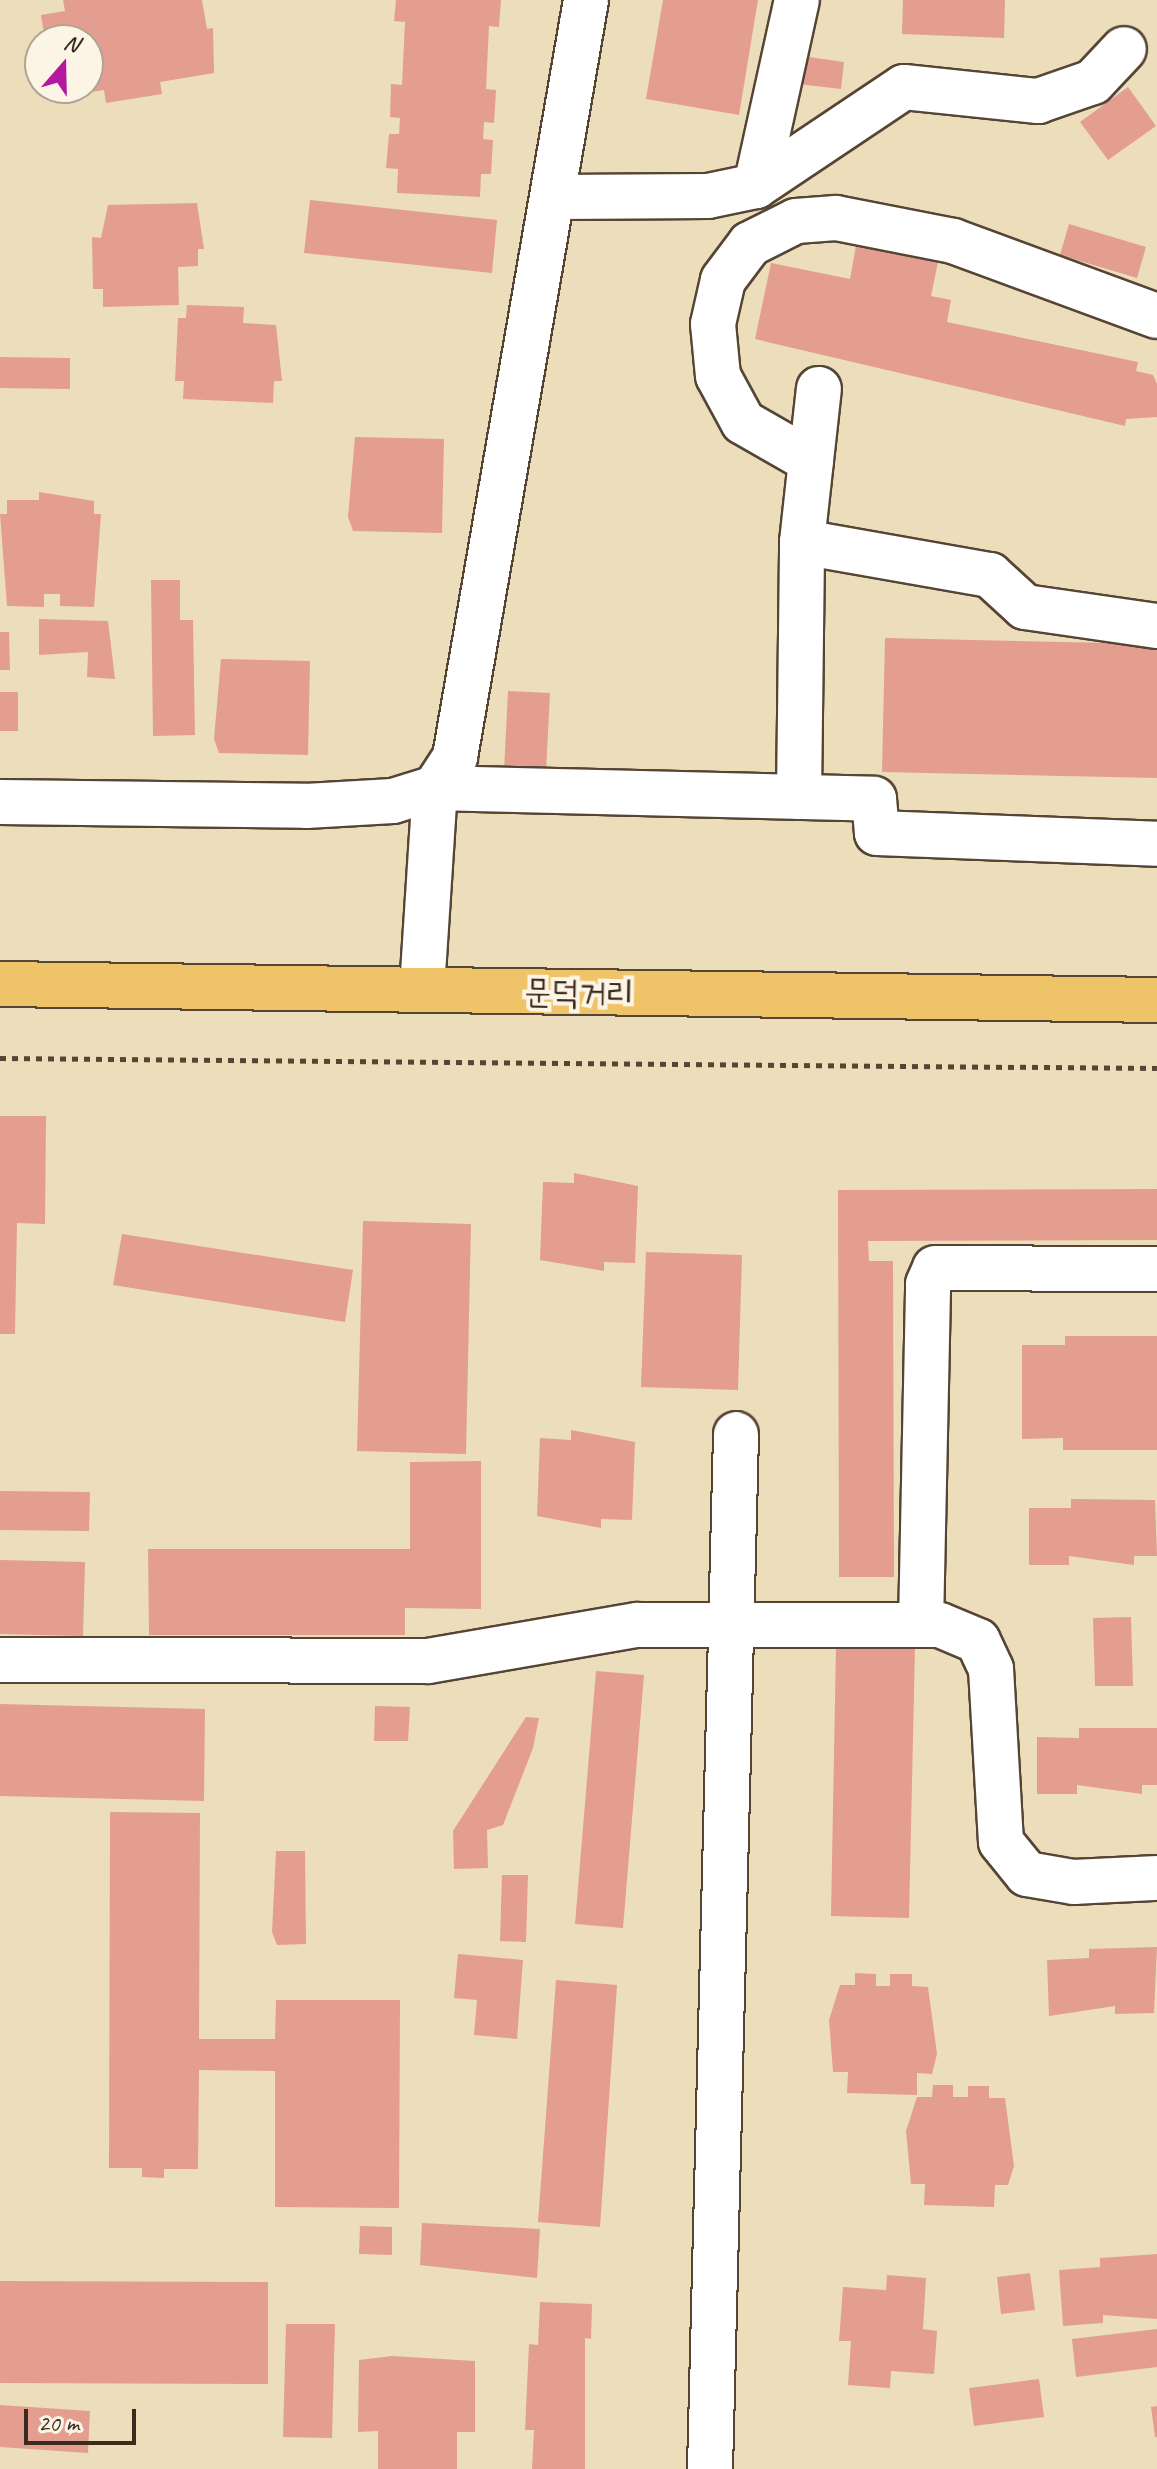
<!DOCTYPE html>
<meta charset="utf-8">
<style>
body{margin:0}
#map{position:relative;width:1157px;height:2469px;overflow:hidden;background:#ecdeba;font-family:Caveat,"Poor Story",sans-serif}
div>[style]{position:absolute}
.building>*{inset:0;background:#e39e90}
.path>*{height:5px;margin-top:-2.5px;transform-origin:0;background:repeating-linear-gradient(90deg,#564535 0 6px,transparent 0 12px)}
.roads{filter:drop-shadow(2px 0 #564535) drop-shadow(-2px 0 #564535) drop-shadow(0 2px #564535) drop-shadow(0 -2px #564535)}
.minor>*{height:44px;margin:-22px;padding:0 22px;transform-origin:22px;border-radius:22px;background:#fff}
.major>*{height:44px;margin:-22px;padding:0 22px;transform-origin:22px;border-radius:22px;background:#efc469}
span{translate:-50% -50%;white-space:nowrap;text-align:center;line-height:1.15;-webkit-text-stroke:8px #fcf5e5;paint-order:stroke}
.street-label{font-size:34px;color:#3b2a1e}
.north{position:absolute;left:24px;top:24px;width:80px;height:80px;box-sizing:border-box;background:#fcf5e5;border:2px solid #afa495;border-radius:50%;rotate:20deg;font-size:22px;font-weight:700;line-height:32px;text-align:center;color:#3b2a1e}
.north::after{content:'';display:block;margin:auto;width:28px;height:36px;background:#b5179e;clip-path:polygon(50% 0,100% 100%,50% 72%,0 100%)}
.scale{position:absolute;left:24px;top:2409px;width:112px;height:36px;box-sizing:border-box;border:4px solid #3b2a1e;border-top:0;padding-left:10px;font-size:24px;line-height:28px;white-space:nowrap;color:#3b2a1e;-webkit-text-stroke:6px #fcf5e5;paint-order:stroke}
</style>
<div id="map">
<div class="building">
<div style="clip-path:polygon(63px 0,202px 0,207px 29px,213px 28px,214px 73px,160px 82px,162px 94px,106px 103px,104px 90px,54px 98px,53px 88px,88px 88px,88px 40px,45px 40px,41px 15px,65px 11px)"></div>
<div style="clip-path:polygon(396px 0,501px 0,499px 27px,489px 26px,486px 89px,496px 90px,494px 123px,484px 122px,483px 139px,493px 140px,491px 174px,481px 174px,480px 197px,397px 193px,398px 169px,386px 168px,389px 134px,399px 134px,400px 118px,390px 117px,391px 84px,402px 85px,405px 22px,394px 21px)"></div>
<div style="clip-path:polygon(663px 0,758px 0,739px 115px,646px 99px)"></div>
<div style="clip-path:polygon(903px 0,1005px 0,1004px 38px,902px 34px)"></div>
<div style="clip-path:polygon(802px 56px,844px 62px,841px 89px,798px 84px)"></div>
<div style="clip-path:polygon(1128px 87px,1156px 126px,1108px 160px,1080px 122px)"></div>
<div style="clip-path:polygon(310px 200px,497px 220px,492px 273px,304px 253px)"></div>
<div style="clip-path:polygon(197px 203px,204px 249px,198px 249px,198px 266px,178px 267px,179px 305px,103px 307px,103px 289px,93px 289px,92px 237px,101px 238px,108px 205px)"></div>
<div style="clip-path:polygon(1069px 224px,1146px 247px,1137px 278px,1060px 255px)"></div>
<div style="clip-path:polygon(857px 240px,939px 257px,931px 296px,951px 300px,947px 322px,1138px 362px,1136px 371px,1153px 375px,1157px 384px,1157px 417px,1126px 419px,1125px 426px,755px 339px,771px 263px,850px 279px)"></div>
<div style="clip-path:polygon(187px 305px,244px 307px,243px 323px,276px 325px,282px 381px,274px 381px,273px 403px,183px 399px,184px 381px,175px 381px,178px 318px,186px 318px)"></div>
<div style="clip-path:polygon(0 357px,70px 358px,70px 389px,0 388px)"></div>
<div style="clip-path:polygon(355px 437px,444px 439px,442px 533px,353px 531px,348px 517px)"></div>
<div style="clip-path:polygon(39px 492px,94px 501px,94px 514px,101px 514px,94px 607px,60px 606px,60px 594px,44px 594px,44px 607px,7px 606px,0 514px,7px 514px,7px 500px,39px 500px)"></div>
<div style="clip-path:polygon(151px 580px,180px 580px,180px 620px,193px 620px,195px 735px,153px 736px)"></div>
<div style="clip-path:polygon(39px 619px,108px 621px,115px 679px,87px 677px,88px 652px,39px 655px)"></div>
<div style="clip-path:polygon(0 632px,9px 632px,10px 670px,0 670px)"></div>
<div style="clip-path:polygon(885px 638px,1157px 644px,1157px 778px,882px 772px)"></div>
<div style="clip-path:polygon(221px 659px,310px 661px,308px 755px,219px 753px,214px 739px)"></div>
<div style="clip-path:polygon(508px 691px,550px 693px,546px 773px,504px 771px)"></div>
<div style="clip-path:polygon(0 692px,18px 692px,18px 731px,0 731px)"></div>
<div style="clip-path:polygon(0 1116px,46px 1116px,45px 1224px,17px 1223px,15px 1334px,0 1334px)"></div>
<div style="clip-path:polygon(574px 1173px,638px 1186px,635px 1263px,604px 1262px,604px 1271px,540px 1260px,543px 1182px,574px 1183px)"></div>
<div style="clip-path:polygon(1157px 1189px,1157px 1240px,868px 1241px,869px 1261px,893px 1261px,894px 1577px,839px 1577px,838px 1190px)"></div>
<div style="clip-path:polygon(363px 1221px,471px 1224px,466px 1454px,357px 1451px)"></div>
<div style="clip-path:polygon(122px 1234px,353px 1270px,345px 1322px,113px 1285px)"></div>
<div style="clip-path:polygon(646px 1252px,742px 1255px,738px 1390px,641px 1387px)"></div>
<div style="clip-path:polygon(1065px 1336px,1157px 1336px,1157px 1450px,1063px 1450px,1063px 1438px,1022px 1439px,1022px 1345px,1065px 1345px)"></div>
<div style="clip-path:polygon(571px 1430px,635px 1442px,632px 1520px,601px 1519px,601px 1528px,537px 1516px,540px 1438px,571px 1440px)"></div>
<div style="clip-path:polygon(481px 1461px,481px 1609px,405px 1608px,405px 1635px,149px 1635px,148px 1549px,410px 1549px,410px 1462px)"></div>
<div style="clip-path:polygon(0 1491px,90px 1492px,89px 1531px,0 1530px)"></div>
<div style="clip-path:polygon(1071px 1499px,1155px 1500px,1157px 1556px,1134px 1556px,1134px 1565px,1069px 1556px,1069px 1565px,1029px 1565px,1029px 1508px,1071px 1508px)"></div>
<div style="clip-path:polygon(0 1560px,85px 1562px,83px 1636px,0 1634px)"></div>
<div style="clip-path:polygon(1131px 1617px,1133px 1686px,1095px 1686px,1093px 1618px)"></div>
<div style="clip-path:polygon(836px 1646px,915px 1647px,909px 1918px,831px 1916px)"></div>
<div style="clip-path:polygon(596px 1671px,644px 1675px,623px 1928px,575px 1924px)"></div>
<div style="clip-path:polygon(0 1704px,205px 1709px,204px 1801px,0 1796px)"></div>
<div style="clip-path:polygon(375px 1706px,410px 1707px,408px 1741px,374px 1741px)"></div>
<div style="clip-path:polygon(526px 1717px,539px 1718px,533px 1748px,503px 1825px,487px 1830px,488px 1868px,454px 1869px,453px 1831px)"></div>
<div style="clip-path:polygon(1079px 1728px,1157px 1728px,1157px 1785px,1142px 1785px,1142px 1794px,1077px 1785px,1077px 1794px,1037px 1794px,1037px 1737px,1079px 1738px)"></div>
<div style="clip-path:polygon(110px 1812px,200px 1813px,199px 2039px,275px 2039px,276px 2000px,400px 2000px,399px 2208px,275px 2207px,275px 2071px,199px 2070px,198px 2169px,164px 2169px,164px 2178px,142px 2177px,142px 2168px,109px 2168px)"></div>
<div style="clip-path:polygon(276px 1851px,305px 1851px,306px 1944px,277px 1945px,272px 1932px)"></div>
<div style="clip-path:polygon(502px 1875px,528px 1875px,526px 1942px,500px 1941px)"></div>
<div style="clip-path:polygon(1157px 1947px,1154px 2013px,1115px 2014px,1115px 2006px,1049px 2016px,1047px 1960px,1089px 1958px,1089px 1949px)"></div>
<div style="clip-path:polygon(458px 1954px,523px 1960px,517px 2039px,474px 2035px,477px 2000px,454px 1998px)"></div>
<div style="clip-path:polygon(855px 1973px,876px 1974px,876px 1986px,890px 1986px,890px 1974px,912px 1974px,912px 1986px,928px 1987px,937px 2054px,932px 2074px,917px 2073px,917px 2095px,847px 2093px,848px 2072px,833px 2072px,829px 2020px,840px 1985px,855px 1985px)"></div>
<div style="clip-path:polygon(556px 1980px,617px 1985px,600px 2227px,538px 2222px)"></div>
<div style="clip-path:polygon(933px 2085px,953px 2085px,953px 2097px,968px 2097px,968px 2086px,989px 2086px,989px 2098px,1005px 2098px,1014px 2166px,1008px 2185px,995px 2185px,994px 2207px,924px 2205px,925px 2184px,911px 2184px,906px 2131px,917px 2097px,932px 2097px)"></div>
<div style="clip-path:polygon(422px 2223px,540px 2229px,537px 2278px,420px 2265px)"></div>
<div style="clip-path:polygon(360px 2226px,392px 2227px,392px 2255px,359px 2254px)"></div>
<div style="clip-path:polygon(1157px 2254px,1157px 2319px,1103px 2315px,1103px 2323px,1063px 2326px,1059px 2270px,1100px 2267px,1100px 2258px)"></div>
<div style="clip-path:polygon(1030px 2273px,1035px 2310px,1001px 2314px,997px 2277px)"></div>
<div style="clip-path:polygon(887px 2275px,926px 2278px,923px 2329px,937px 2331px,934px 2374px,891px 2371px,890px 2388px,848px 2385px,851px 2341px,839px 2341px,843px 2287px,886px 2290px)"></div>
<div style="clip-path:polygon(0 2281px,268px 2282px,268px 2384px,0 2383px)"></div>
<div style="clip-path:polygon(540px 2302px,592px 2304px,591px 2339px,585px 2338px,585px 2469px,532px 2469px,534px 2430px,525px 2430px,529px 2344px,538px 2345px)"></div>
<div style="clip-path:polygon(286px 2324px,335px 2324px,332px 2438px,283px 2437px)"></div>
<div style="clip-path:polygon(1157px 2329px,1157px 2367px,1076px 2377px,1072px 2339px)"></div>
<div style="clip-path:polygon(392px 2356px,475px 2361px,475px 2432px,457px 2432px,457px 2469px,378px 2469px,378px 2431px,358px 2432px,359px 2360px)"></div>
<div style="clip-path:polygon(1039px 2379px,1044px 2417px,974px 2426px,969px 2388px)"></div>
<div style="clip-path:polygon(0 2405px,90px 2411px,88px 2453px,0 2447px)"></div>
<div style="clip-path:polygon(1157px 2406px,1157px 2437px,1155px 2437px,1151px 2407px)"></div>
</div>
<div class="path">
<div style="left:0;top:1058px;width:1157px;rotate:0.5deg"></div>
</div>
<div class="roads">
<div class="minor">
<div style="left:756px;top:186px;width:190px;rotate:-77.6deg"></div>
<div style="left:557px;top:197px;width:151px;rotate:-0.4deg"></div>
<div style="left:708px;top:196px;width:49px;rotate:-11.8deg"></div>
<div style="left:756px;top:186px;width:178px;rotate:-33.8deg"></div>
<div style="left:904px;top:87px;width:135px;rotate:6deg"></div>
<div style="left:1038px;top:101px;width:58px;rotate:-19.1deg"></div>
<div style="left:1093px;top:82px;width:45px;rotate:-46.8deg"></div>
<div style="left:811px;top:461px;width:78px;rotate:-150.2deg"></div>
<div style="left:743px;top:422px;width:52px;rotate:-118.5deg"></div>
<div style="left:718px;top:376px;width:52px;rotate:-95.5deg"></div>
<div style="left:713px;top:324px;width:45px;rotate:-77.2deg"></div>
<div style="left:723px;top:280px;width:45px;rotate:-53.1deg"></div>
<div style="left:750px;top:244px;width:51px;rotate:-26.6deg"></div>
<div style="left:796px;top:221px;width:40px;rotate:-4.3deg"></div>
<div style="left:836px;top:218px;width:119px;rotate:11.1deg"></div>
<div style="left:953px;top:241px;width:217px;rotate:20.2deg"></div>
<div style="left:802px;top:542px;width:191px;rotate:10deg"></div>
<div style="left:990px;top:575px;width:47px;rotate:42.4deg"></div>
<div style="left:1025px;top:607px;width:133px;rotate:8.2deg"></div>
<div style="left:799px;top:797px;width:255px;rotate:-89.3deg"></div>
<div style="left:802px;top:542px;width:154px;rotate:-83.7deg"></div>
<div style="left:0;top:802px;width:306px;rotate:0.7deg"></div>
<div style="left:306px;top:806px;width:87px;rotate:-3.3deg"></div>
<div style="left:393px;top:801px;width:44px;rotate:-17.2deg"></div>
<div style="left:435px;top:788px;width:37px;rotate:-57deg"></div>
<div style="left:455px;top:757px;width:768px;rotate:-80.18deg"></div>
<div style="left:422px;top:989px;width:201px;rotate:-86.3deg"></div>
<div style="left:435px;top:788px;width:439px;rotate:1.4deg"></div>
<div style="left:874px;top:799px;width:34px;rotate:85deg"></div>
<div style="left:877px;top:833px;width:280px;rotate:2.2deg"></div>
<div style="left:921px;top:1625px;width:341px;rotate:-88.8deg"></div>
<div style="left:928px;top:1284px;width:17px;rotate:-66deg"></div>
<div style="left:935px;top:1268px;width:222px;rotate:0.3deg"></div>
<div style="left:0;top:1660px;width:428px;rotate:0.1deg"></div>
<div style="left:428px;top:1661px;width:212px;rotate:-9.8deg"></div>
<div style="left:637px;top:1625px;width:303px"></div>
<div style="left:940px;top:1625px;width:41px;rotate:22.8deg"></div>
<div style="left:978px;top:1641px;width:31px;rotate:65deg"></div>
<div style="left:991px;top:1669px;width:173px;rotate:86.7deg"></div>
<div style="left:1001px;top:1842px;width:41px;rotate:50.9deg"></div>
<div style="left:1027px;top:1874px;width:48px;rotate:9.7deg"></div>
<div style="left:1074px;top:1882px;width:83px;rotate:-2.8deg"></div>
<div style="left:710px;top:2469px;width:1035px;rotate:-88.56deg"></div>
</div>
<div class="major">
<div style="left:0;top:984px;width:1157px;rotate:0.79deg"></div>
</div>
</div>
<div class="street-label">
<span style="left:579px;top:992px;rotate:1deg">문덕거리</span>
</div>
<div class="north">N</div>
<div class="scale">20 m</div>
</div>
